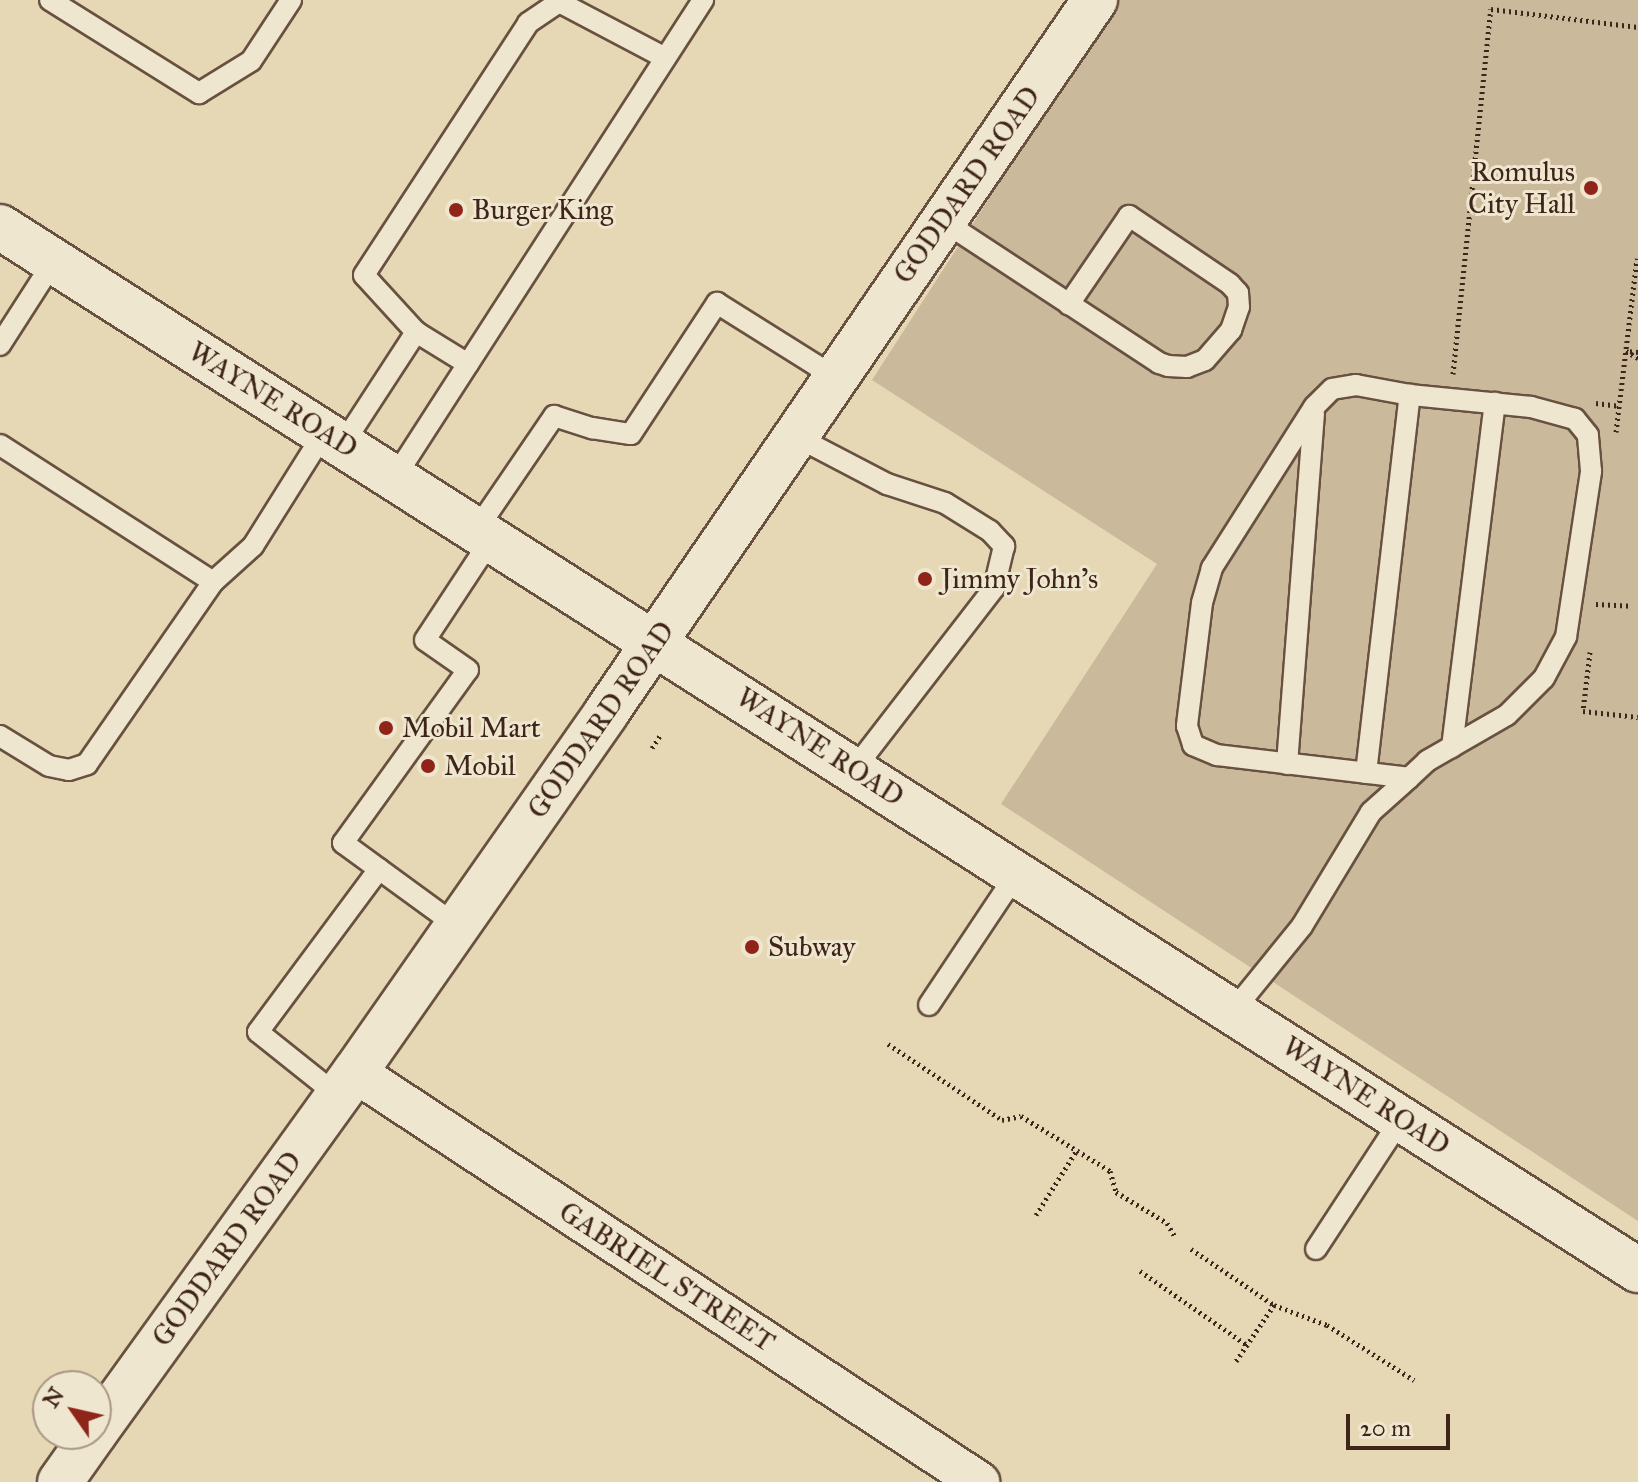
<!DOCTYPE html>
<style>
body{margin:0}
#map{position:relative;width:1638px;height:1482px;overflow:hidden;background:#e7d8b5;font-family:"IM FELL Great Primer",serif}
div>[style]{position:absolute}
.green>*{inset:0;background:#cab99a}
.path>*{height:5px;margin-top:-2.5px;transform-origin:0;background:repeating-linear-gradient(90deg,#3e2419 0 2px,transparent 0 6px)}
.roads{filter:drop-shadow(2px 0 #685140) drop-shadow(-2px 0 #685140) drop-shadow(0 2px #685140) drop-shadow(0 -2px #685140)}
.service>*{height:20px;margin:-10px;padding:0 10px;transform-origin:10px;border-radius:10px;background:#efe6cf}
.minor>*{height:40px;margin:-20px;padding:0 20px;transform-origin:20px;border-radius:20px;background:#efe6cf}
.secondary>*{height:44px;margin:-22px;padding:0 22px;transform-origin:22px;border-radius:22px;background:#efe6cf}
.dots>*{width:22px;height:22px;translate:-50% -50%;box-sizing:border-box;border:4px solid #efe6cf;border-radius:50%}
span{translate:-50% -50%;white-space:nowrap;text-align:center;line-height:1.15;-webkit-text-stroke:6px #efe6cf;paint-order:stroke}
.poi-label{font-size:28px;color:#3e2419}
.right{translate:-100% -50%;text-align:right}
.left{translate:0 -50%;text-align:left}
.street-label{font-size:28px;color:#3e2419}
.north{position:absolute;left:32px;top:1370px;width:80px;height:80px;box-sizing:border-box;background:#efe6cf;border:2px solid #a89886;border-radius:50%;rotate:304deg;font-size:22px;font-weight:700;line-height:32px;text-align:center;color:#3e2419}
.north::after{content:'';display:block;margin:auto;width:28px;height:36px;background:#8f2418;clip-path:polygon(50% 0,100% 100%,50% 72%,0 100%)}
.scale{position:absolute;left:1346px;top:1414px;width:104px;height:36px;box-sizing:border-box;border:4px solid #3e2419;border-top:0;padding-left:10px;font-size:24px;line-height:28px;white-space:nowrap;color:#3e2419;-webkit-text-stroke:6px #efe6cf;paint-order:stroke}
</style>
<div id="map">
<div class="green">
<div style="clip-path:polygon(1117px 0,1638px 0,1638px 1221px,1001px 804px,1157px 564px,872px 380px)"></div>
</div>
<div class="path">
<div style="left:1638px;top:352px;width:12px;rotate:-175deg"></div>
<div style="left:1626px;top:351px;width:14px;rotate:30deg"></div>
<div style="left:1453px;top:374px;width:367px;rotate:-84.1deg"></div>
<div style="left:1491px;top:9px;width:148px;rotate:7deg"></div>
<div style="left:1596px;top:403px;width:24px;rotate:7deg"></div>
<div style="left:1616px;top:432px;width:175px;rotate:-83.1deg"></div>
<div style="left:1596px;top:604px;width:35px;rotate:3deg"></div>
<div style="left:1590px;top:652px;width:59px;rotate:96.8deg"></div>
<div style="left:1583px;top:711px;width:55px;rotate:6.2deg"></div>
<div style="left:652px;top:748px;width:17px;rotate:-57deg"></div>
<div style="left:888px;top:1044px;width:137px;rotate:33.7deg"></div>
<div style="left:1002px;top:1120px;width:19px;rotate:-12deg"></div>
<div style="left:1021px;top:1116px;width:105px;rotate:31.7deg"></div>
<div style="left:1110px;top:1171px;width:22px;rotate:74deg"></div>
<div style="left:1116px;top:1192px;width:60px;rotate:31.3deg"></div>
<div style="left:1167px;top:1223px;width:16px;rotate:60deg"></div>
<div style="left:1036px;top:1215px;width:77px;rotate:-57.8deg"></div>
<div style="left:1191px;top:1249px;width:100px;rotate:34deg"></div>
<div style="left:1274px;top:1305px;width:57px;rotate:20.7deg"></div>
<div style="left:1327px;top:1325px;width:103px;rotate:32.3deg"></div>
<div style="left:1140px;top:1271px;width:130px;rotate:34.7deg"></div>
<div style="left:1236px;top:1361px;width:68px;rotate:-55.8deg"></div>
</div>
<div class="roads">
<div class="service">
<div style="left:50px;top:0;width:176px;rotate:32deg"></div>
<div style="left:199px;top:93px;width:61px;rotate:-31.6deg"></div>
<div style="left:251px;top:61px;width:73px;rotate:-56.7deg"></div>
<div style="left:943px;top:221px;width:258px;rotate:33.3deg"></div>
<div style="left:1159px;top:363px;width:9px;rotate:18deg"></div>
<div style="left:1168px;top:366px;width:19px;rotate:3deg"></div>
<div style="left:1187px;top:367px;width:19px;rotate:-21deg"></div>
<div style="left:1205px;top:360px;width:40px;rotate:-49deg"></div>
<div style="left:1231px;top:330px;width:24px;rotate:-71deg"></div>
<div style="left:1239px;top:307px;width:14px;rotate:-94deg"></div>
<div style="left:1238px;top:293px;width:12px;rotate:-132deg"></div>
<div style="left:1230px;top:284px;width:122px;rotate:-146deg"></div>
<div style="left:1129px;top:216px;width:107px;rotate:124.3deg"></div>
<div style="left:0;top:345px;width:100px;rotate:-57.3deg"></div>
<div style="left:468px;top:364px;width:61px;rotate:-148.4deg"></div>
<div style="left:416px;top:332px;width:77px;rotate:-132.4deg"></div>
<div style="left:364px;top:275px;width:301px;rotate:-56.9deg"></div>
<div style="left:528px;top:23px;width:37px;rotate:-34deg"></div>
<div style="left:559px;top:2px;width:120px;rotate:27.8deg"></div>
<div style="left:795px;top:436px;width:104px;rotate:27.6deg"></div>
<div style="left:887px;top:484px;width:61px;rotate:18.1deg"></div>
<div style="left:945px;top:503px;width:53px;rotate:31.9deg"></div>
<div style="left:990px;top:531px;width:21px;rotate:47deg"></div>
<div style="left:1004px;top:546px;width:43px;rotate:103.4deg"></div>
<div style="left:994px;top:588px;width:227px;rotate:127.7deg"></div>
<div style="left:343px;top:444px;width:134px;rotate:-56.9deg"></div>
<div style="left:0;top:445px;width:253px;rotate:32.7deg"></div>
<div style="left:395px;top:477px;width:568px;rotate:-57.15deg"></div>
<div style="left:477px;top:529px;width:137px;rotate:-55.7deg"></div>
<div style="left:554px;top:416px;width:40px;rotate:18deg"></div>
<div style="left:592px;top:428px;width:39px;rotate:9deg"></div>
<div style="left:631px;top:434px;width:157px;rotate:-56.7deg"></div>
<div style="left:717px;top:303px;width:139px;rotate:32.1deg"></div>
<div style="left:0;top:736px;width:57px;rotate:31.5deg"></div>
<div style="left:49px;top:766px;width:20px;rotate:11deg"></div>
<div style="left:69px;top:770px;width:19px;rotate:-18deg"></div>
<div style="left:87px;top:764px;width:221px;rotate:-55.3deg"></div>
<div style="left:213px;top:582px;width:54px;rotate:-42deg"></div>
<div style="left:253px;top:546px;width:133px;rotate:-57.9deg"></div>
<div style="left:1452px;top:747px;width:347px;rotate:-82.9deg"></div>
<div style="left:1287px;top:764px;width:352px;rotate:-85.6deg"></div>
<div style="left:1366px;top:773px;width:381px;rotate:-83.4deg"></div>
<div style="left:457px;top:926px;width:141px;rotate:-143.9deg"></div>
<div style="left:343px;top:843px;width:213px;rotate:-54.2deg"></div>
<div style="left:468px;top:670px;width:52px;rotate:-145.1deg"></div>
<div style="left:425px;top:640px;width:122px;rotate:-56.7deg"></div>
<div style="left:929px;top:1005px;width:159px;rotate:-56.3deg"></div>
<div style="left:1233px;top:1011px;width:109px;rotate:-50.9deg"></div>
<div style="left:1302px;top:926px;width:133px;rotate:-58.8deg"></div>
<div style="left:1371px;top:812px;width:51px;rotate:-41.8deg"></div>
<div style="left:1409px;top:778px;width:25px;rotate:-43deg"></div>
<div style="left:1427px;top:761px;width:92px;rotate:-29.9deg"></div>
<div style="left:1507px;top:715px;width:52px;rotate:-45deg"></div>
<div style="left:1544px;top:678px;width:47px;rotate:-61.8deg"></div>
<div style="left:1566px;top:637px;width:168px;rotate:-81.4deg"></div>
<div style="left:1591px;top:471px;width:36px;rotate:-95deg"></div>
<div style="left:1588px;top:435px;width:21px;rotate:-129deg"></div>
<div style="left:1575px;top:419px;width:46px;rotate:-164.7deg"></div>
<div style="left:1531px;top:407px;width:122px;rotate:-174.3deg"></div>
<div style="left:1410px;top:395px;width:55px;rotate:-169.5deg"></div>
<div style="left:1356px;top:385px;width:24px;rotate:171deg"></div>
<div style="left:1332px;top:389px;width:25px;rotate:135deg"></div>
<div style="left:1314px;top:407px;width:191px;rotate:122.4deg"></div>
<div style="left:1212px;top:568px;width:36px;rotate:106deg"></div>
<div style="left:1202px;top:603px;width:124px;rotate:97deg"></div>
<div style="left:1187px;top:726px;width:20px;rotate:72deg"></div>
<div style="left:1193px;top:745px;width:26px;rotate:23deg"></div>
<div style="left:1217px;top:755px;width:193px;rotate:6.8deg"></div>
<div style="left:337px;top:1095px;width:101px;rotate:-141.4deg"></div>
<div style="left:258px;top:1032px;width:203px;rotate:-53.4deg"></div>
<div style="left:1316px;top:1249px;width:155px;rotate:-56.8deg"></div>
</div>
<div class="minor">
<div style="left:355px;top:1072px;width:747px;rotate:33.31deg"></div>
</div>
<div class="secondary">
<div style="left:0;top:227px;width:1942px;rotate:32.49deg"></div>
<div style="left:96px;top:1431px;width:443px;rotate:-54.2deg"></div>
<div style="left:355px;top:1072px;width:438px;rotate:-55deg"></div>
<div style="left:606px;top:713px;width:865px;rotate:-55.56deg"></div>
<div style="left:60px;top:1482px;width:59px;rotate:-54.7deg"></div>
</div>
</div>
<div class="dots">
<div style="left:1591px;top:188px;background:#8f2418"></div>
<div style="left:456px;top:210px;background:#8f2418"></div>
<div style="left:925px;top:579px;background:#8f2418"></div>
<div style="left:386px;top:728px;background:#8f2418"></div>
<div style="left:428px;top:766px;background:#8f2418"></div>
<div style="left:752px;top:947px;background:#8f2418"></div>
</div>
<div class="poi-label">
<span class="right" style="left:1575px;top:188px">Romulus<br>City Hall</span>
<span class="left" style="left:472px;top:210px">Burger King</span>
<span class="left" style="left:941px;top:579px">Jimmy John's</span>
<span class="left" style="left:402px;top:728px">Mobil Mart</span>
<span class="left" style="left:444px;top:766px">Mobil</span>
<span class="left" style="left:768px;top:947px">Subway</span>
</div>
<div class="street-label">
<span style="left:967px;top:185px;rotate:-55deg">GODDARD ROAD</span>
<span style="left:273px;top:400px;rotate:32deg">WAYNE ROAD</span>
<span style="left:601px;top:720px;rotate:-55deg">GODDARD ROAD</span>
<span style="left:820px;top:747px;rotate:33deg">WAYNE ROAD</span>
<span style="left:1366px;top:1096px;rotate:33deg">WAYNE ROAD</span>
<span style="left:227px;top:1249px;rotate:-54deg">GODDARD ROAD</span>
<span style="left:667px;top:1277px;rotate:33deg">GABRIEL STREET</span>
</div>
<div class="north">N</div>
<div class="scale">20 m</div>
</div>
